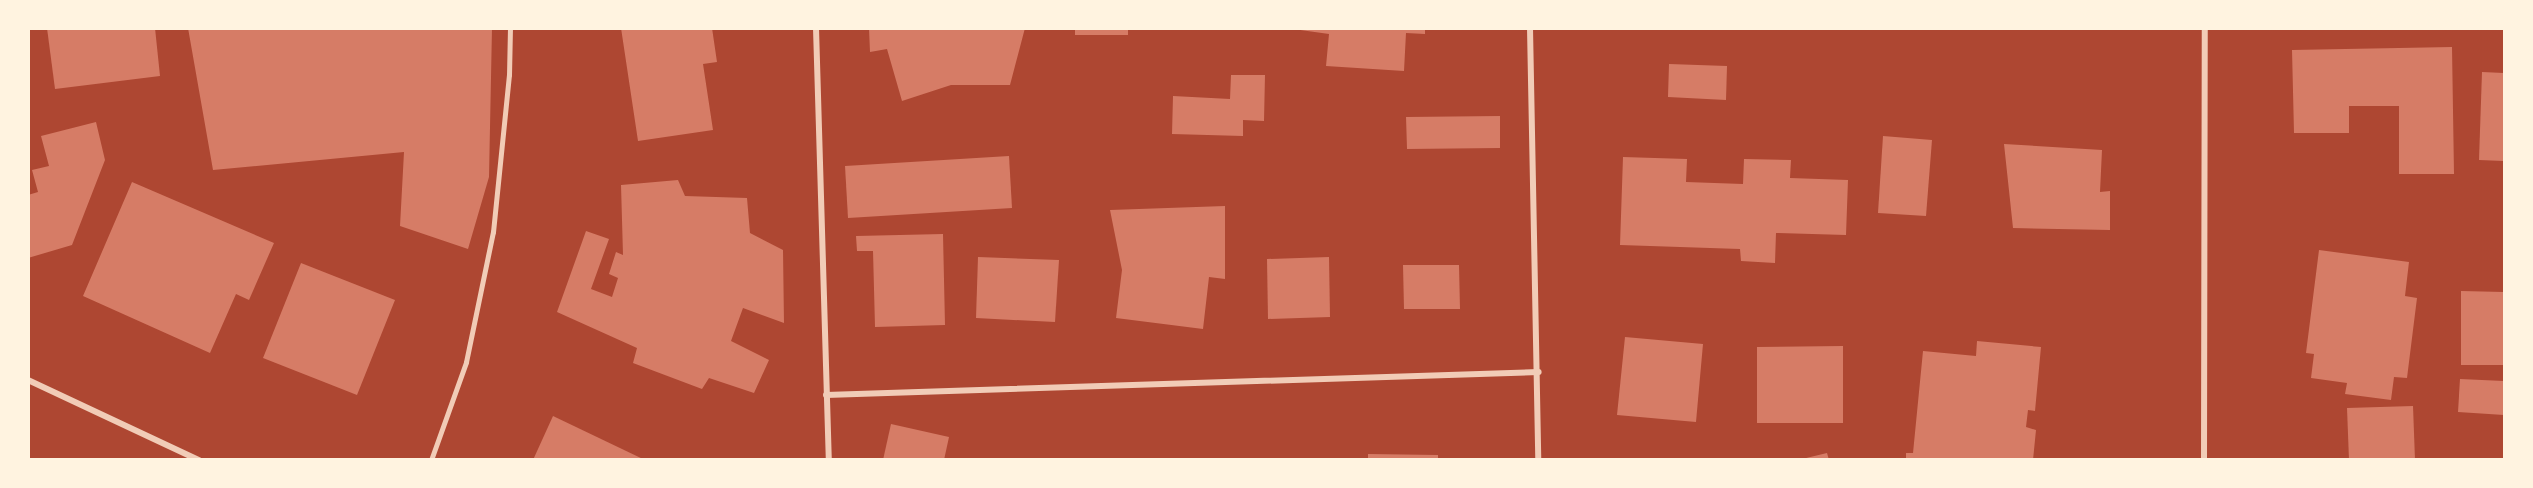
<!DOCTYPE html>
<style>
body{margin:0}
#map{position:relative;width:2533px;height:488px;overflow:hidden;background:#c8553d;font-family:"DejaVu Sans",sans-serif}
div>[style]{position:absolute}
.green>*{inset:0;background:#ae4732}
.building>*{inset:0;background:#d67c66}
.pedestrian>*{height:5px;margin:-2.5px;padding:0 2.5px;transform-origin:2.5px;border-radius:2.5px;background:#f1ccb7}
.minor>*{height:6px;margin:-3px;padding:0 3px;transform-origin:3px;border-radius:3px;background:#f1ccb7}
span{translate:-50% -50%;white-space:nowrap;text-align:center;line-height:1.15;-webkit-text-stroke:6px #fff3e0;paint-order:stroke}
.frame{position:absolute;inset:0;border:30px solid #fff3e0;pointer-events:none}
</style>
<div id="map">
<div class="green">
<div style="clip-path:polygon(29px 29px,2504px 29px,2504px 459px,29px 459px)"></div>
</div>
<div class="building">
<div style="clip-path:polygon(47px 28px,155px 28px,160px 76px,55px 89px)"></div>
<div style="clip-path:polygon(188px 28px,492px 28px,489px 177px,468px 249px,400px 226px,404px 152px,213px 170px)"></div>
<div style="clip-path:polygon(621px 28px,712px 28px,717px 62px,703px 64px,713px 130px,638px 141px)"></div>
<div style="clip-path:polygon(869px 28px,1025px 28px,1010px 85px,951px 85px,902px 101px,887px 49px,870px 52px)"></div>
<div style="clip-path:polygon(1075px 28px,1128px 28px,1128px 35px,1075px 35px)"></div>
<div style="clip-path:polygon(1286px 28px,1425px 28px,1425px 34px,1406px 33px,1404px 71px,1326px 66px,1329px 34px)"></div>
<div style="clip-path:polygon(2452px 47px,2454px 174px,2399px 174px,2399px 106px,2349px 106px,2349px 133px,2294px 133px,2292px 50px)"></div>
<div style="clip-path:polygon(1669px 64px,1727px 66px,1726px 100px,1668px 97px)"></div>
<div style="clip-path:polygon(2482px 72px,2504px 73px,2504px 161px,2479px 160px)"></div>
<div style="clip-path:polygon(1231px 75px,1265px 75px,1264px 121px,1243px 120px,1243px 136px,1172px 134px,1173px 96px,1230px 99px)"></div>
<div style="clip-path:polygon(1500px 116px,1500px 148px,1407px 149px,1406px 117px)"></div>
<div style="clip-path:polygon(96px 122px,105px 160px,72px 245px,28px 258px,28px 195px,38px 192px,32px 170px,49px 166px,41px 136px)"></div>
<div style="clip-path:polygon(1883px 136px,1932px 140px,1926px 216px,1878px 213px)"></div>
<div style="clip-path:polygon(2004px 144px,2102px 150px,2100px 192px,2110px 191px,2110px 230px,2013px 228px)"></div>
<div style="clip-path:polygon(1009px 156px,1012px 208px,848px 218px,845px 166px)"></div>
<div style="clip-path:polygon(1623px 157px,1687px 159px,1686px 182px,1743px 184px,1744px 159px,1791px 160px,1790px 178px,1848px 180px,1846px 235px,1776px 233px,1775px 263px,1741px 261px,1740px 249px,1620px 245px)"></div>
<div style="clip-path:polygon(678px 180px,685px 196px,747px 198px,750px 233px,783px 250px,784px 323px,743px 308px,731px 341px,769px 360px,754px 393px,709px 378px,702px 389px,633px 363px,637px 348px,557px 312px,586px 231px,609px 239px,591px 289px,612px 297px,618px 278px,609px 274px,616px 252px,623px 255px,621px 185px)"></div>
<div style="clip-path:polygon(132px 182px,274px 243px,249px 300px,236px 294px,210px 353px,83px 296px)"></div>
<div style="clip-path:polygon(1225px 206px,1225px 279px,1209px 277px,1203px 329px,1116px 318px,1122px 270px,1110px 210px)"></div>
<div style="clip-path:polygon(943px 234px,945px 325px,875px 327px,873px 251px,857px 251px,856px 236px)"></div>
<div style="clip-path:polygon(2319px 250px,2409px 262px,2405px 296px,2417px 298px,2407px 378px,2394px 377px,2391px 400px,2345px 394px,2347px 383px,2311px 378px,2314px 354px,2306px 353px)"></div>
<div style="clip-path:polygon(978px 257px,1059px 260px,1055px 322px,976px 318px)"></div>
<div style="clip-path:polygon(1329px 257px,1330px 317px,1268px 319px,1267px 259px)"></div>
<div style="clip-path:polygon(301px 263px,395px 300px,357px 395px,263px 358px)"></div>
<div style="clip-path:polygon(1403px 265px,1459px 265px,1460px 309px,1404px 309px)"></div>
<div style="clip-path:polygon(2461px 291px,2504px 292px,2504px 365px,2461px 365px)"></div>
<div style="clip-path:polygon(1625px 337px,1703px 344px,1696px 422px,1617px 415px)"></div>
<div style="clip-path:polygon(1977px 341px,2041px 347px,2035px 411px,2028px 410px,2026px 427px,2036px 430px,2033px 460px,1906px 460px,1906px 453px,1913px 453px,1923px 351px,1976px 356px)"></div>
<div style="clip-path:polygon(1843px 346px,1843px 423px,1757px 423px,1757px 347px)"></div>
<div style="clip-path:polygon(2460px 379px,2504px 381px,2504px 415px,2458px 412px)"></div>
<div style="clip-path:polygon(2413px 406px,2415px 460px,2349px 460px,2347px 408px)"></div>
<div style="clip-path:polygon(553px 416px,645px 460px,533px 460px)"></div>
<div style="clip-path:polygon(891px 424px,949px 437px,944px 460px,883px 460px)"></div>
<div style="clip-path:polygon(1827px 453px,1829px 460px,1802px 460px,1802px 459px)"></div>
<div style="clip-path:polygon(1368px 454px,1438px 455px,1438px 460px,1368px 460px)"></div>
</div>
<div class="pedestrian">
<div style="left:431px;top:460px;width:104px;rotate:-70.3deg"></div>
<div style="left:466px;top:362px;width:133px;rotate:-78.3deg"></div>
<div style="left:493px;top:232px;width:158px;rotate:-84.2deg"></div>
<div style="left:509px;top:75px;width:47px;rotate:-88.8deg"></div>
</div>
<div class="minor">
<div style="left:816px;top:28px;width:432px;rotate:88.3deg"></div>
<div style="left:1530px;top:28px;width:432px;rotate:88.9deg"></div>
<div style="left:28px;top:380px;width:189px;rotate:25.1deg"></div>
<div style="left:826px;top:395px;width:713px;rotate:-1.85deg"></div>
<div style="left:2204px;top:460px;width:432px;rotate:-89.9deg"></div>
</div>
<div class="frame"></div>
</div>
